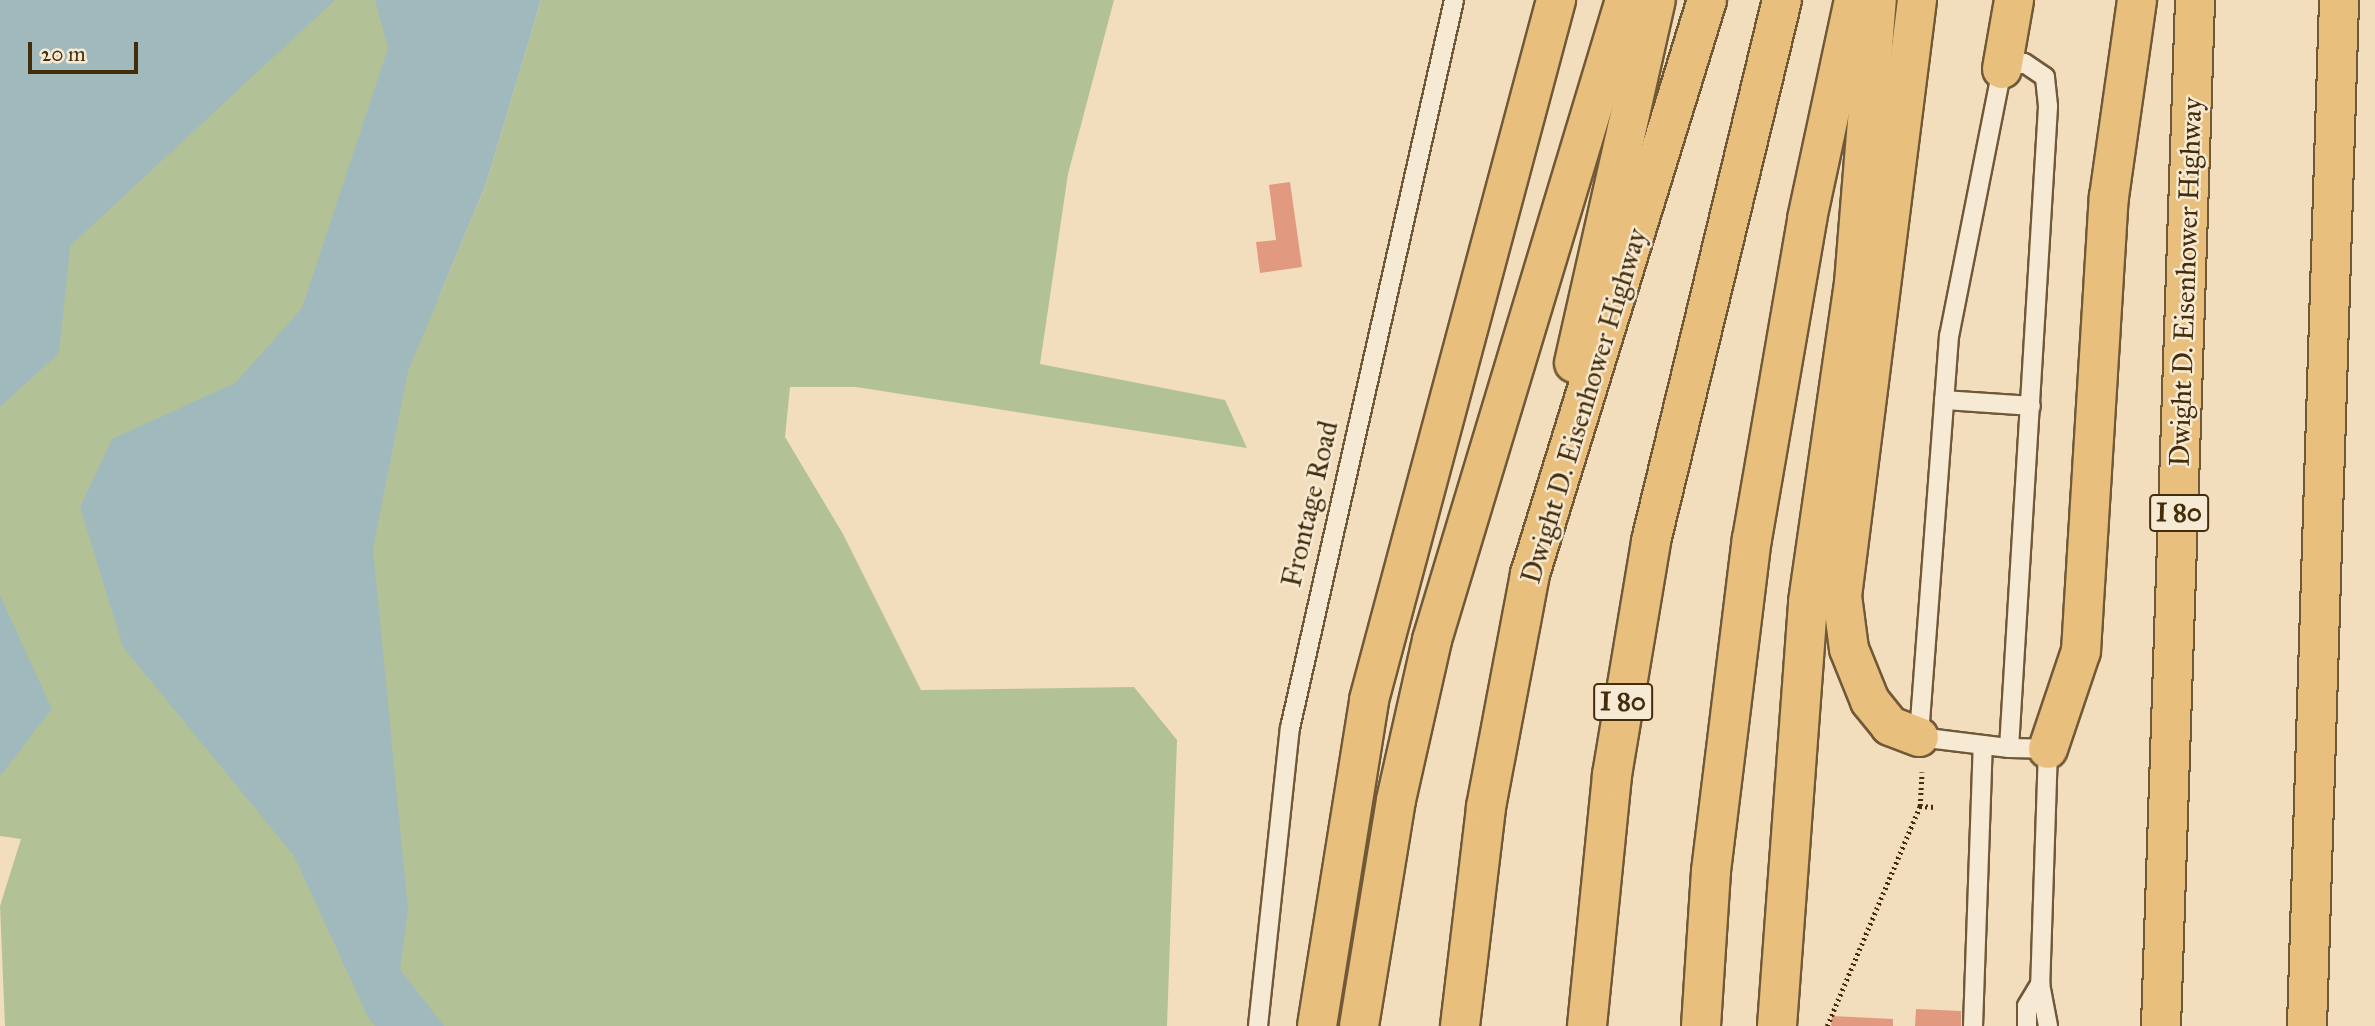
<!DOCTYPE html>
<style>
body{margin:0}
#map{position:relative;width:2375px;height:1026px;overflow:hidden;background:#f2debd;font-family:"IM FELL Great Primer",serif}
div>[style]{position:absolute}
.green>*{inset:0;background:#b3c296}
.water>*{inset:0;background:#a0b9bc}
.building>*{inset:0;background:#e19980}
.path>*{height:4.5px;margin-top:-2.25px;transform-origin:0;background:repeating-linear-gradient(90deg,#442d0b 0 2px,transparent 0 5.5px)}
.roads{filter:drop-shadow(2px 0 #705938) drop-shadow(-2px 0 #705938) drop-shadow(0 2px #705938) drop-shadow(0 -2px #705938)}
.service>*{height:18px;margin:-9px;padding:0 9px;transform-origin:9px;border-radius:9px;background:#f7ead4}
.motorway>*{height:38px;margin:-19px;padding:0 19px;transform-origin:19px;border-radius:19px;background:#e9bf7e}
span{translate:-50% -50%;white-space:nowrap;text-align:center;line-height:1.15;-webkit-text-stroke:5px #f7ead4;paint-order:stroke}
.shield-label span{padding:2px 5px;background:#f7ead4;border:2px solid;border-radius:5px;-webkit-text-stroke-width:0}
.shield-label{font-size:26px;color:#442d0b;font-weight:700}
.street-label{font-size:28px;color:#442d0b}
.scale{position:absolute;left:28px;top:42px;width:110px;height:32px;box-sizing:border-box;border:4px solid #442d0b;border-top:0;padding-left:9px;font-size:21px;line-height:24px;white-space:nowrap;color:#442d0b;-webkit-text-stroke:5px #f7ead4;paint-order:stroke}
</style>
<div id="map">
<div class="green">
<div style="clip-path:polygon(0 0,504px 0,358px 392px,438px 299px,486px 184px,541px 0,1114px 0,1068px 174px,1040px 364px,1225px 400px,1247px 448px,856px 387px,790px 387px,785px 437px,843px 534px,921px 690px,1134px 687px,1177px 740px,1167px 1026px,5px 1026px,0 906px,21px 839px,0 836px)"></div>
</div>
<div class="water">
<div style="clip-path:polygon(0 0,335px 0,70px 246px,59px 353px,0 407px)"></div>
<div style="clip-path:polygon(375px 0,541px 0,486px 184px,408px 371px,373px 549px,408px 909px,400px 969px,444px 1026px,375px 1026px,369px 1019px,294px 856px,123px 647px,80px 507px,112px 439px,235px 383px,302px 308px,388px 48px)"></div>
<div style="clip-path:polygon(0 595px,52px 709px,0 776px)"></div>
</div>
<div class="building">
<div style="clip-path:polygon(1290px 182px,1302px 267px,1260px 273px,1256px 242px,1276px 240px,1269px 185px)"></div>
<div style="clip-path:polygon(1916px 1009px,1961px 1011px,1961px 1026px,1915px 1026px)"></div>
<div style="clip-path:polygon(1832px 1016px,1893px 1019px,1893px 1026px,1831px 1026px)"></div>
</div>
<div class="path">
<div style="left:1920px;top:806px;width:34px;rotate:-87deg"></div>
<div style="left:1827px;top:1026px;width:239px;rotate:-67.1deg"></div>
<div style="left:1920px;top:806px;width:15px;rotate:4deg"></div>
</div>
<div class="roads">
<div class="service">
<div style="left:1944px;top:400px;width:87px;rotate:3.9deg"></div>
<div style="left:2009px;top:748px;width:643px;rotate:-86.52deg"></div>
<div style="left:2048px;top:106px;width:29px;rotate:-96deg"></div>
<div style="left:2045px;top:77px;width:25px;rotate:-146deg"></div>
<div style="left:2024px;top:63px;width:23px;rotate:165deg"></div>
<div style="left:2002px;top:69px;width:272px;rotate:101.2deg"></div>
<div style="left:1949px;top:336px;width:402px;rotate:94.3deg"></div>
<div style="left:1919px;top:737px;width:91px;rotate:7deg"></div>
<div style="left:2009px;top:748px;width:39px;rotate:1deg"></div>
<div style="left:2048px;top:749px;width:235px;rotate:91.9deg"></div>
<div style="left:2040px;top:984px;width:43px;rotate:79.2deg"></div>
<div style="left:1258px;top:1026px;width:300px;rotate:-83.9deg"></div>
<div style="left:1290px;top:728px;width:746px;rotate:-77.3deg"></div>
<div style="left:1973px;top:1026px;width:281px;rotate:-88deg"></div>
<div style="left:2027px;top:1026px;width:20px;rotate:-90deg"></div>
<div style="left:2027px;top:1006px;width:26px;rotate:-59deg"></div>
</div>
<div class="motorway">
<div style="left:1917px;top:0;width:601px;rotate:97.17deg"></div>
<div style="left:1842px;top:596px;width:53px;rotate:82.5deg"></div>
<div style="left:1849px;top:649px;width:56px;rotate:68deg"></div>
<div style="left:1870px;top:701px;width:32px;rotate:51deg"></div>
<div style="left:1890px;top:726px;width:31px;rotate:21deg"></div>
<div style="left:2002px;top:69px;width:70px;rotate:-80.1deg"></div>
<div style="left:1574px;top:363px;width:372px;rotate:-77.3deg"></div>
<div style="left:2048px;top:749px;width:103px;rotate:-71.4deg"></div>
<div style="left:2081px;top:651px;width:455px;rotate:-86.5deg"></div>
<div style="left:2109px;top:197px;width:199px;rotate:-81.9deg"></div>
<div style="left:1317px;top:1026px;width:330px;rotate:-80.9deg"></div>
<div style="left:1369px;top:700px;width:725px;rotate:-75.04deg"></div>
<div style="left:1359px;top:1026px;width:229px;rotate:-80.7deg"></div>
<div style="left:1396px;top:800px;width:164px;rotate:-77.3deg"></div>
<div style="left:1432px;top:640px;width:668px;rotate:-73.22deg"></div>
<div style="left:1460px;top:1026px;width:221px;rotate:-83.2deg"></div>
<div style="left:1486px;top:807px;width:237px;rotate:-79.3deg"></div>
<div style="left:1530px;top:574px;width:601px;rotate:-72.86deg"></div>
<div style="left:1587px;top:1026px;width:252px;rotate:-84.3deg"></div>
<div style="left:1612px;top:775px;width:237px;rotate:-80.5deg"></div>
<div style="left:1651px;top:541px;width:557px;rotate:-76.39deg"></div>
<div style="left:1701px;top:1026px;width:155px;rotate:-86.3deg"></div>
<div style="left:1711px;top:871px;width:335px;rotate:-83deg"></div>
<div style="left:1752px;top:539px;width:325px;rotate:-80.2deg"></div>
<div style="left:1807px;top:219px;width:224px;rotate:-77.9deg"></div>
<div style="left:1777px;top:1026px;width:425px;rotate:-85.8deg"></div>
<div style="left:1808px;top:602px;width:322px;rotate:-81.8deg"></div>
<div style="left:1854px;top:283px;width:284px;rotate:-85.4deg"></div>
<div style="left:2161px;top:1026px;width:1027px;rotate:-88.1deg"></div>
<div style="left:2307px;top:1026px;width:1026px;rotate:-88.21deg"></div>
</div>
</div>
<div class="shield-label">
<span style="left:2179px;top:513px">I 80</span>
<span style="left:1623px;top:702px">I 80</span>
</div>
<div class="street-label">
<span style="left:2186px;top:282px;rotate:-88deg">Dwight D. Eisenhower Highway</span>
<span style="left:1584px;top:406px;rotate:-73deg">Dwight D. Eisenhower Highway</span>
<span style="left:1310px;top:504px;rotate:-77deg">Frontage Road</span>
</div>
<div class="scale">20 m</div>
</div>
